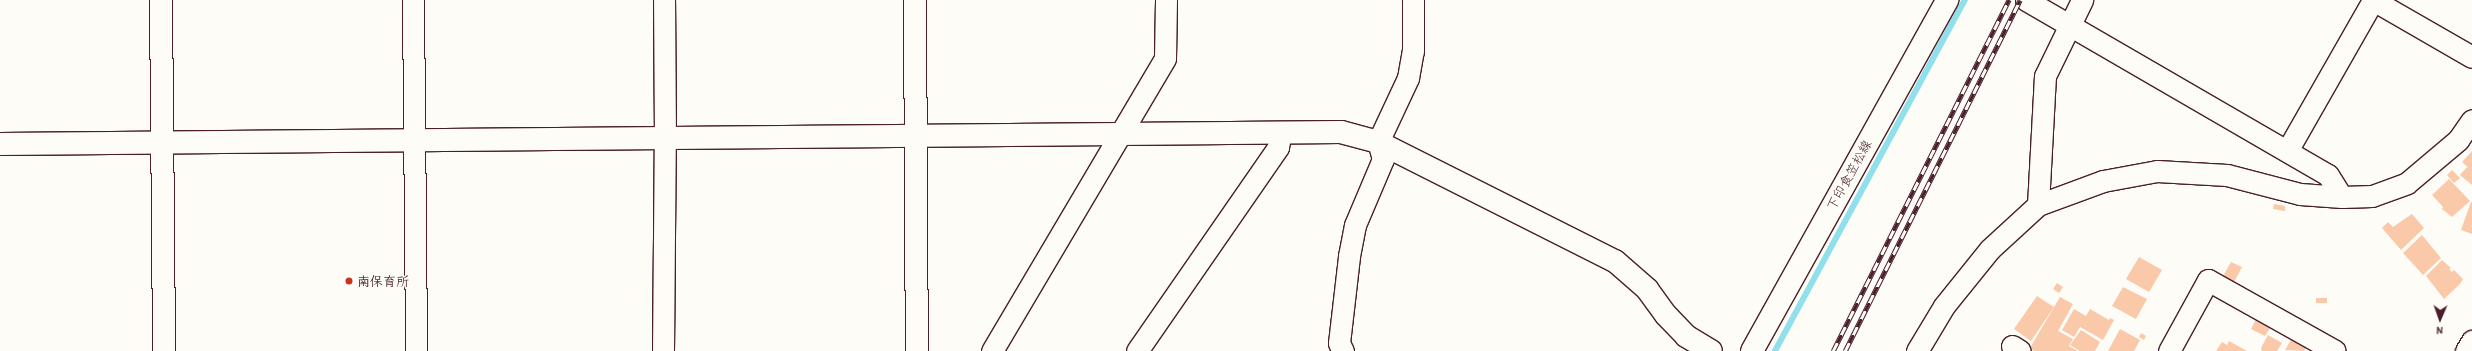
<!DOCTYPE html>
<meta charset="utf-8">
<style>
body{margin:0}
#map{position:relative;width:2472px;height:351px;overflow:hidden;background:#fdfcf7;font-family:"Patrick Hand","Klee One",sans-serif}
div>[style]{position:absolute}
.stream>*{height:5.5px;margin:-2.75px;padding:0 2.75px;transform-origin:2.75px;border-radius:2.75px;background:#90e0eb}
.building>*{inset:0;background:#fac9a9}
.roads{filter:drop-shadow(1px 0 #4a1f2b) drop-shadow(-1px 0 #4a1f2b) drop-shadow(0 1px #4a1f2b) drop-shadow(0 -1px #4a1f2b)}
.street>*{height:21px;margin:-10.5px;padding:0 10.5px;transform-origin:10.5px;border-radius:10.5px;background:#fdfcf7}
.secondary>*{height:22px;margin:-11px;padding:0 11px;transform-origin:11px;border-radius:11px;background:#fdfcf7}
.rail>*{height:4.5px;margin-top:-2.25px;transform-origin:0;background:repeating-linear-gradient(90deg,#fdfcf7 0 9px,#4a1f2b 0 18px);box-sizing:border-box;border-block:1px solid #4a1f2b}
.dots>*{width:11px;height:11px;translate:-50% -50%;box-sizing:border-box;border:2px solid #fdfcf7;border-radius:50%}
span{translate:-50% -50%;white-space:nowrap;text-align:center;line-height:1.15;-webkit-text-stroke:3px #fdfcf7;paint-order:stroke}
.street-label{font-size:13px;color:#4a1f2b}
.poi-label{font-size:13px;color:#4a1f2b;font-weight:700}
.left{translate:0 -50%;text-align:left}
.north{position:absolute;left:2420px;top:299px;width:40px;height:40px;-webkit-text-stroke:3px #fdfcf7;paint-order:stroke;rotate:182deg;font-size:11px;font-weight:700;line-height:16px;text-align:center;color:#4a1f2b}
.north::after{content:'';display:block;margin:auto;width:14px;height:18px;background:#4a1f2b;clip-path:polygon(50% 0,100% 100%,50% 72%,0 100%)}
</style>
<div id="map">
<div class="stream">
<div style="left:1775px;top:351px;width:399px;rotate:-61.6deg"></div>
</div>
<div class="building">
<div style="clip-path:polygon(2472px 151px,2472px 185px,2460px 175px,2467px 167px,2470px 169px,2462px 162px)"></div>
<div style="clip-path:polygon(2452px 170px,2460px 178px,2454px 183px,2447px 175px)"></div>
<div style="clip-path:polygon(2449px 179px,2470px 201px,2452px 217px,2442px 209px,2443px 207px,2432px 195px)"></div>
<div style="clip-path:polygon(2471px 202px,2472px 202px,2472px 234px,2461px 230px)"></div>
<div style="clip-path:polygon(2274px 204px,2285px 206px,2285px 211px,2273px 209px)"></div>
<div style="clip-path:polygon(2412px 214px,2424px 228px,2401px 250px,2382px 228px,2388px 222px,2393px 227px)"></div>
<div style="clip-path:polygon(2422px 235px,2441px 258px,2423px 275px,2403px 253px)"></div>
<div style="clip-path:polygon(2139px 257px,2162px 270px,2149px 292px,2126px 279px)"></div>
<div style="clip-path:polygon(2442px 260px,2451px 268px,2449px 269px,2452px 272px,2454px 270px,2463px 279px,2460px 284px,2444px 299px,2426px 276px)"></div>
<div style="clip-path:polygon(2231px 262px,2242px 267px,2233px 284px,2222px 278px)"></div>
<div style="clip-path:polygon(2057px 283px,2063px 287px,2059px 293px,2053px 289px)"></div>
<div style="clip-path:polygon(2123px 287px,2147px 299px,2136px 319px,2112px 306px)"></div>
<div style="clip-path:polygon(2037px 296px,2054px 307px,2031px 341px,2014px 329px)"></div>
<div style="clip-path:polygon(2060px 297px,2073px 304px,2058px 331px,2073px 339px,2069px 346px,2078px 351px,2034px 351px,2030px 348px)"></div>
<div style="clip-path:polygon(2316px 298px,2327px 298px,2327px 303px,2316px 303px)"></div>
<div style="clip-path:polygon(2074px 309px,2086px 316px,2090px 309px,2109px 320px,2110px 318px,2114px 320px,2103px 340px,2080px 327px,2074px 337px,2062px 330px)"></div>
<div style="clip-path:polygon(2257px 317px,2272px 325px,2265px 336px,2251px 329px)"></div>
<div style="clip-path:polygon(2120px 329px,2140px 340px,2134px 351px,2108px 351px)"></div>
<div style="clip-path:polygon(2081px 330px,2100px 342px,2095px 351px,2080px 351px,2070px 345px)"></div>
<div style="clip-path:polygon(2141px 333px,2146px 336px,2144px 340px,2139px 337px)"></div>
<div style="clip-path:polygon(2295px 333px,2309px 341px,2304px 351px,2285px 350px)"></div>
<div style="clip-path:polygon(2268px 335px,2282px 343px,2277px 351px,2262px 351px,2261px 348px)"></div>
<div style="clip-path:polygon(2229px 341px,2247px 351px,2216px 351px,2222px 342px,2227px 345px)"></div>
</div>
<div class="roads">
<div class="street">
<div style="left:413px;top:0;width:351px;rotate:89.5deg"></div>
<div style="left:2026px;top:0;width:349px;rotate:30.1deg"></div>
<div style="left:2328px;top:175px;width:26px;rotate:58deg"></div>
<div style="left:2373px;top:0;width:114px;rotate:29.9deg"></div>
<div style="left:2287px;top:151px;width:174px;rotate:-60.3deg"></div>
<div style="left:2038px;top:205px;width:129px;rotate:-86.9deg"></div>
<div style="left:2045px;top:76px;width:85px;rotate:-64deg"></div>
<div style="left:2012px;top:346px;width:9px;rotate:32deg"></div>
<div style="left:663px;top:351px;width:213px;rotate:-89.5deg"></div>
<div style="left:665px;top:138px;width:138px;rotate:-90.4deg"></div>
<div style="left:992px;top:351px;width:340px;rotate:-59.4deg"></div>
<div style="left:1165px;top:58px;width:58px;rotate:-89deg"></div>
<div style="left:1137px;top:351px;width:248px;rotate:-55.3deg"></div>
<div style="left:1278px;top:147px;width:15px;rotate:-79deg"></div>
<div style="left:1343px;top:351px;width:9px;rotate:-117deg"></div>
<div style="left:1339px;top:343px;width:88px;rotate:-83.4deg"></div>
<div style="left:1349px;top:256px;width:32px;rotate:-79deg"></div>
<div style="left:1355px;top:225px;width:72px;rotate:-67deg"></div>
<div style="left:1383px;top:159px;width:18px;rotate:-106deg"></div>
<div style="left:1378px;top:142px;width:71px;rotate:-64.9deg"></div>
<div style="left:1408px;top:78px;width:27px;rotate:-80deg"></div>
<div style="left:1413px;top:51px;width:51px;rotate:-90deg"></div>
<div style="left:1917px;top:351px;width:52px;rotate:-59deg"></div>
<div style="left:1944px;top:306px;width:73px;rotate:-51.1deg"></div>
<div style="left:1990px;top:249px;width:65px;rotate:-42.5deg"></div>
<div style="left:2038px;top:205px;width:69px;rotate:-20.3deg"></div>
<div style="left:2103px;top:181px;width:55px;rotate:-10.5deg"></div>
<div style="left:2157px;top:171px;width:70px;rotate:3.3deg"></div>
<div style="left:2227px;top:175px;width:75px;rotate:14.6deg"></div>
<div style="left:2300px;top:194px;width:42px;rotate:4.1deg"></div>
<div style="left:2342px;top:197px;width:30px;rotate:-2deg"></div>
<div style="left:2372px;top:196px;width:37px;rotate:-20deg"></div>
<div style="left:2407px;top:183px;width:67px;rotate:-40.1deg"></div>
<div style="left:2458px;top:140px;width:24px;rotate:-55deg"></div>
<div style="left:2169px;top:351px;width:81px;rotate:-61.2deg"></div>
<div style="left:2208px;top:280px;width:145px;rotate:29.2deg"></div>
<div style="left:2466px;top:351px;width:12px;rotate:-59deg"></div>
</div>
<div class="secondary">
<div style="left:161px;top:0;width:351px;rotate:89.5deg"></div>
<div style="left:915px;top:0;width:351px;rotate:89.7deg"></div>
<div style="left:0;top:144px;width:1341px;rotate:-0.51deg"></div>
<div style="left:1341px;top:132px;width:38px;rotate:15deg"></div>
<div style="left:1378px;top:142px;width:265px;rotate:26.7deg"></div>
<div style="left:1615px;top:261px;width:43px;rotate:41.2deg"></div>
<div style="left:1647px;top:289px;width:32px;rotate:54deg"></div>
<div style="left:1666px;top:315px;width:29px;rotate:46deg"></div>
<div style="left:1686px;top:336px;width:29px;rotate:31deg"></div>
<div style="left:1752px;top:351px;width:402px;rotate:-60.9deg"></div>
</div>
</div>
<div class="rail">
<div style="left:1833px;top:351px;width:393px;rotate:-63.4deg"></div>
<div style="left:1845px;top:351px;width:392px;rotate:-63.5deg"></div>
</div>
<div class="dots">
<div style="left:349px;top:281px;background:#c8321e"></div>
</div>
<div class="street-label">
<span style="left:1849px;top:175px;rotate:-61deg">下印食笠松線</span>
</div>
<div class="poi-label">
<span class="left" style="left:357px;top:281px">南保育所</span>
</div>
<div class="north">N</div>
</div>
